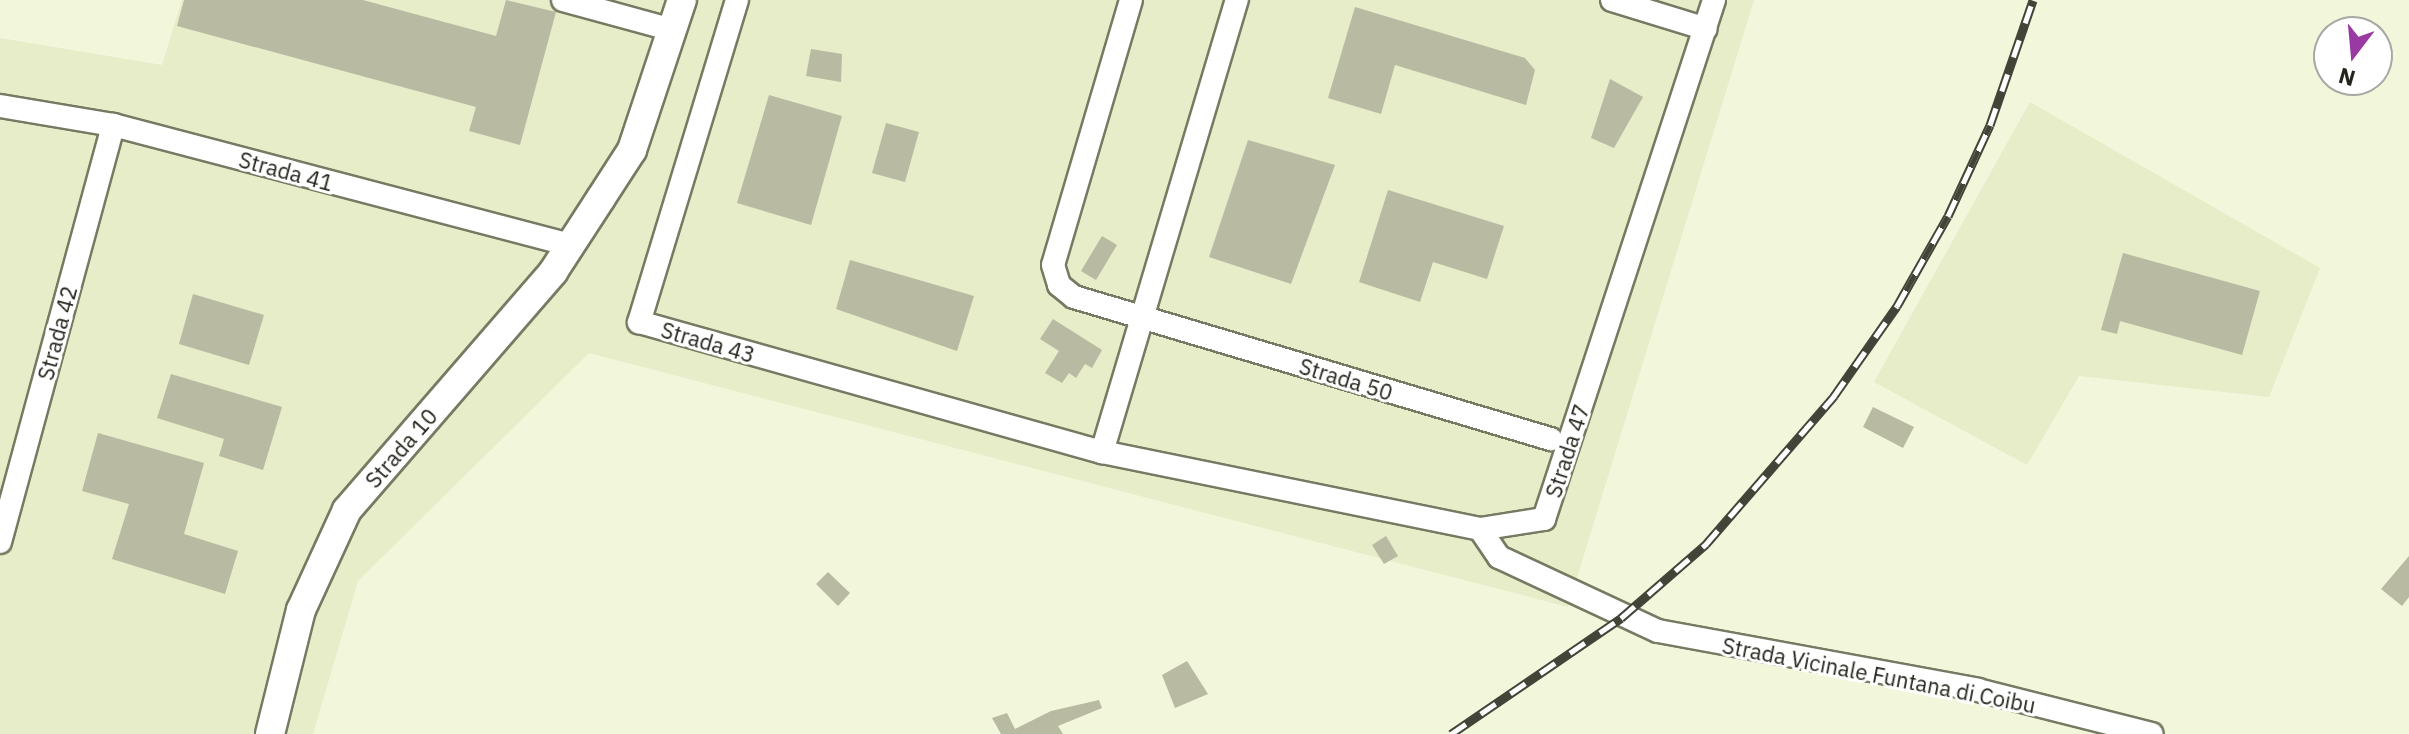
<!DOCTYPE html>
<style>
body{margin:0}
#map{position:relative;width:2409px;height:734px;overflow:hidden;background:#f2f6db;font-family:"IBM Plex Sans",sans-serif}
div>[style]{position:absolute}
.built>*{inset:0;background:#e7ecc9}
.building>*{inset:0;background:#b8bba1}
.roads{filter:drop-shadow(2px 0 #777a62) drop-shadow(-2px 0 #777a62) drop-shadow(0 2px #777a62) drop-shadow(0 -2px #777a62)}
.minor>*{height:22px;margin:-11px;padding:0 11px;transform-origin:11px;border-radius:11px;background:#fff}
.tertiary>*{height:28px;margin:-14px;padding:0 14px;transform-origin:14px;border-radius:14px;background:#fff}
.rail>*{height:9px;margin-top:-4.5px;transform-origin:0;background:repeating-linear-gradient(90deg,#fff 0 18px,#424438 0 36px);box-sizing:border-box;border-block:2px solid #424438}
span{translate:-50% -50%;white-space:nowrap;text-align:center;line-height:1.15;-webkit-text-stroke:6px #fff;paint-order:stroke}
.street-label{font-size:22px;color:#24251c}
.north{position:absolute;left:2313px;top:16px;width:80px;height:80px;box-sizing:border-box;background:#fff;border:2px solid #a7a8a4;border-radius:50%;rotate:196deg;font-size:22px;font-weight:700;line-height:32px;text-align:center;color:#24251c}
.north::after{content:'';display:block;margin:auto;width:28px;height:36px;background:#993aa3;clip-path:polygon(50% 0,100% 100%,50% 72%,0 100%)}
</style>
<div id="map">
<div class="built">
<div style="clip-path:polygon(182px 0,1754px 0,1568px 607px,589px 353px,358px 581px,313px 734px,0 734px,0 38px,162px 65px)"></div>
<div style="clip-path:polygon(2030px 102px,2320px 268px,2269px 397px,2079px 376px,2027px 465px,1874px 382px)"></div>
</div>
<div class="building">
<div style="clip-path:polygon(184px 0,363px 0,496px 36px,506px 0,556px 12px,520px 145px,469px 131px,476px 107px,177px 26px)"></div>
<div style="clip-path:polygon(1355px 7px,1525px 58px,1535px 70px,1526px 105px,1395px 65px,1381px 114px,1328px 98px)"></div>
<div style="clip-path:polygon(811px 49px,842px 54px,841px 82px,806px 76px)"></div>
<div style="clip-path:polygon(1610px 79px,1643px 97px,1614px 148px,1591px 138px)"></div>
<div style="clip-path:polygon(769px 95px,842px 116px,811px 225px,737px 203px)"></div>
<div style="clip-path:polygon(886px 123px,919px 132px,905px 182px,872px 173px)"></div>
<div style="clip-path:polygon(1248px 140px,1335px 165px,1291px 284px,1209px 257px)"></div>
<div style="clip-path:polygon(1388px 190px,1504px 226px,1487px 279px,1433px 262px,1420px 302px,1359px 282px)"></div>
<div style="clip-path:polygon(1102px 236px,1117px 245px,1096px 280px,1081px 271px)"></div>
<div style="clip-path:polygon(2123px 253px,2260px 291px,2242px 355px,2120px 321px,2117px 334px,2101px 330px)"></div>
<div style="clip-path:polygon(850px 260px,974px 296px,957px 351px,836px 309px)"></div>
<div style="clip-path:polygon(193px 294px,264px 315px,249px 365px,179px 344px)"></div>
<div style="clip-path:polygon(1053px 319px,1102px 350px,1092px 368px,1085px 364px,1076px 378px,1069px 373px,1062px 383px,1045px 373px,1059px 351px,1040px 339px)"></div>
<div style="clip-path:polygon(171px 374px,282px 407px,263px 470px,219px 456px,224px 439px,157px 418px)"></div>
<div style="clip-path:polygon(1873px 407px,1914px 427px,1903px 448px,1863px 427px)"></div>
<div style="clip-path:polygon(98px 433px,204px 463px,184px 534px,238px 551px,225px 594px,112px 559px,129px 504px,82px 491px)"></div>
<div style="clip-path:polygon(1386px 536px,1398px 556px,1384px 564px,1372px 545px)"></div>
<div style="clip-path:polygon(2409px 556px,2409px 597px,2402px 606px,2381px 589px)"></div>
<div style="clip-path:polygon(828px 572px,850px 593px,838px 606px,816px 584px)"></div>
<div style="clip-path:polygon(1187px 661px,1208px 694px,1175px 708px,1162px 675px)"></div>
<div style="clip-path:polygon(1099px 700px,1102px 708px,1058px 726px,1063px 734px,1001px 734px,992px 718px,1007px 713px,1015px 729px,1051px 711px)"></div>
</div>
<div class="roads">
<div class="minor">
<div style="left:563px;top:0;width:98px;rotate:15.3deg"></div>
<div style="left:737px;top:0;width:337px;rotate:106.9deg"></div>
<div style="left:639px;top:322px;width:481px;rotate:15.7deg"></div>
<div style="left:1102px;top:452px;width:386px;rotate:11.5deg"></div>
<div style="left:1480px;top:529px;width:65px;rotate:-8.9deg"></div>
<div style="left:1544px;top:519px;width:546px;rotate:-71.86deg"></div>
<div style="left:1131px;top:0;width:276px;rotate:106.4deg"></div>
<div style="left:1053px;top:265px;width:21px;rotate:73deg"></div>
<div style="left:1059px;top:285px;width:19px;rotate:39deg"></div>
<div style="left:1074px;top:297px;width:498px;rotate:16.6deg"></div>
<div style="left:1612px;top:0;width:98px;rotate:17.1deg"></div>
<div style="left:0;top:106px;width:115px;rotate:9.5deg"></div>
<div style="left:113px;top:125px;width:473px;rotate:14.7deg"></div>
<div style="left:1102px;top:452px;width:472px;rotate:-73.4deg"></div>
<div style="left:1480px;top:529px;width:34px;rotate:56deg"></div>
<div style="left:1499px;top:557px;width:175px;rotate:25deg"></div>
<div style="left:1658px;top:631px;width:325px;rotate:10.4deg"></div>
<div style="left:1978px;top:690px;width:179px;rotate:14.2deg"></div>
<div style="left:0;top:542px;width:432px;rotate:-74.8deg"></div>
</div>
<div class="tertiary">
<div style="left:270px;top:734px;width:128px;rotate:-76deg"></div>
<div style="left:301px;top:610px;width:110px;rotate:-65.3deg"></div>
<div style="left:347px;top:510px;width:315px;rotate:-49.1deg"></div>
<div style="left:553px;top:272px;width:88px;rotate:-57deg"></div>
<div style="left:601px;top:198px;width:57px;rotate:-57.1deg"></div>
<div style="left:632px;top:150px;width:158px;rotate:-71.6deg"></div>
</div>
</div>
<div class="rail">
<div style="left:1451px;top:734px;width:206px;rotate:-34.3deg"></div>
<div style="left:1621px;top:618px;width:113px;rotate:-41deg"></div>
<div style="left:1706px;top:544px;width:196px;rotate:-49.1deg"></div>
<div style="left:1834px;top:396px;width:110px;rotate:-55deg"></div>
<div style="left:1897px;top:306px;width:103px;rotate:-60.5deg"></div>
<div style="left:1948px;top:216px;width:100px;rotate:-65.2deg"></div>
<div style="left:1990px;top:125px;width:132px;rotate:-71deg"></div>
</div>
<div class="street-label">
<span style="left:286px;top:171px;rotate:15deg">Strada 41</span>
<span style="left:57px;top:333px;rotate:-75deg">Strada 42</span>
<span style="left:708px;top:342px;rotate:16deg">Strada 43</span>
<span style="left:1346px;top:379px;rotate:17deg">Strada 50</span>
<span style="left:401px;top:448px;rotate:-49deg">Strada 10</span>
<span style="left:1567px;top:451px;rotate:-72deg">Strada 47</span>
<span style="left:1879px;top:675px;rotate:11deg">Strada Vicinale Funtana di Coibu</span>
</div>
<div class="north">N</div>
</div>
